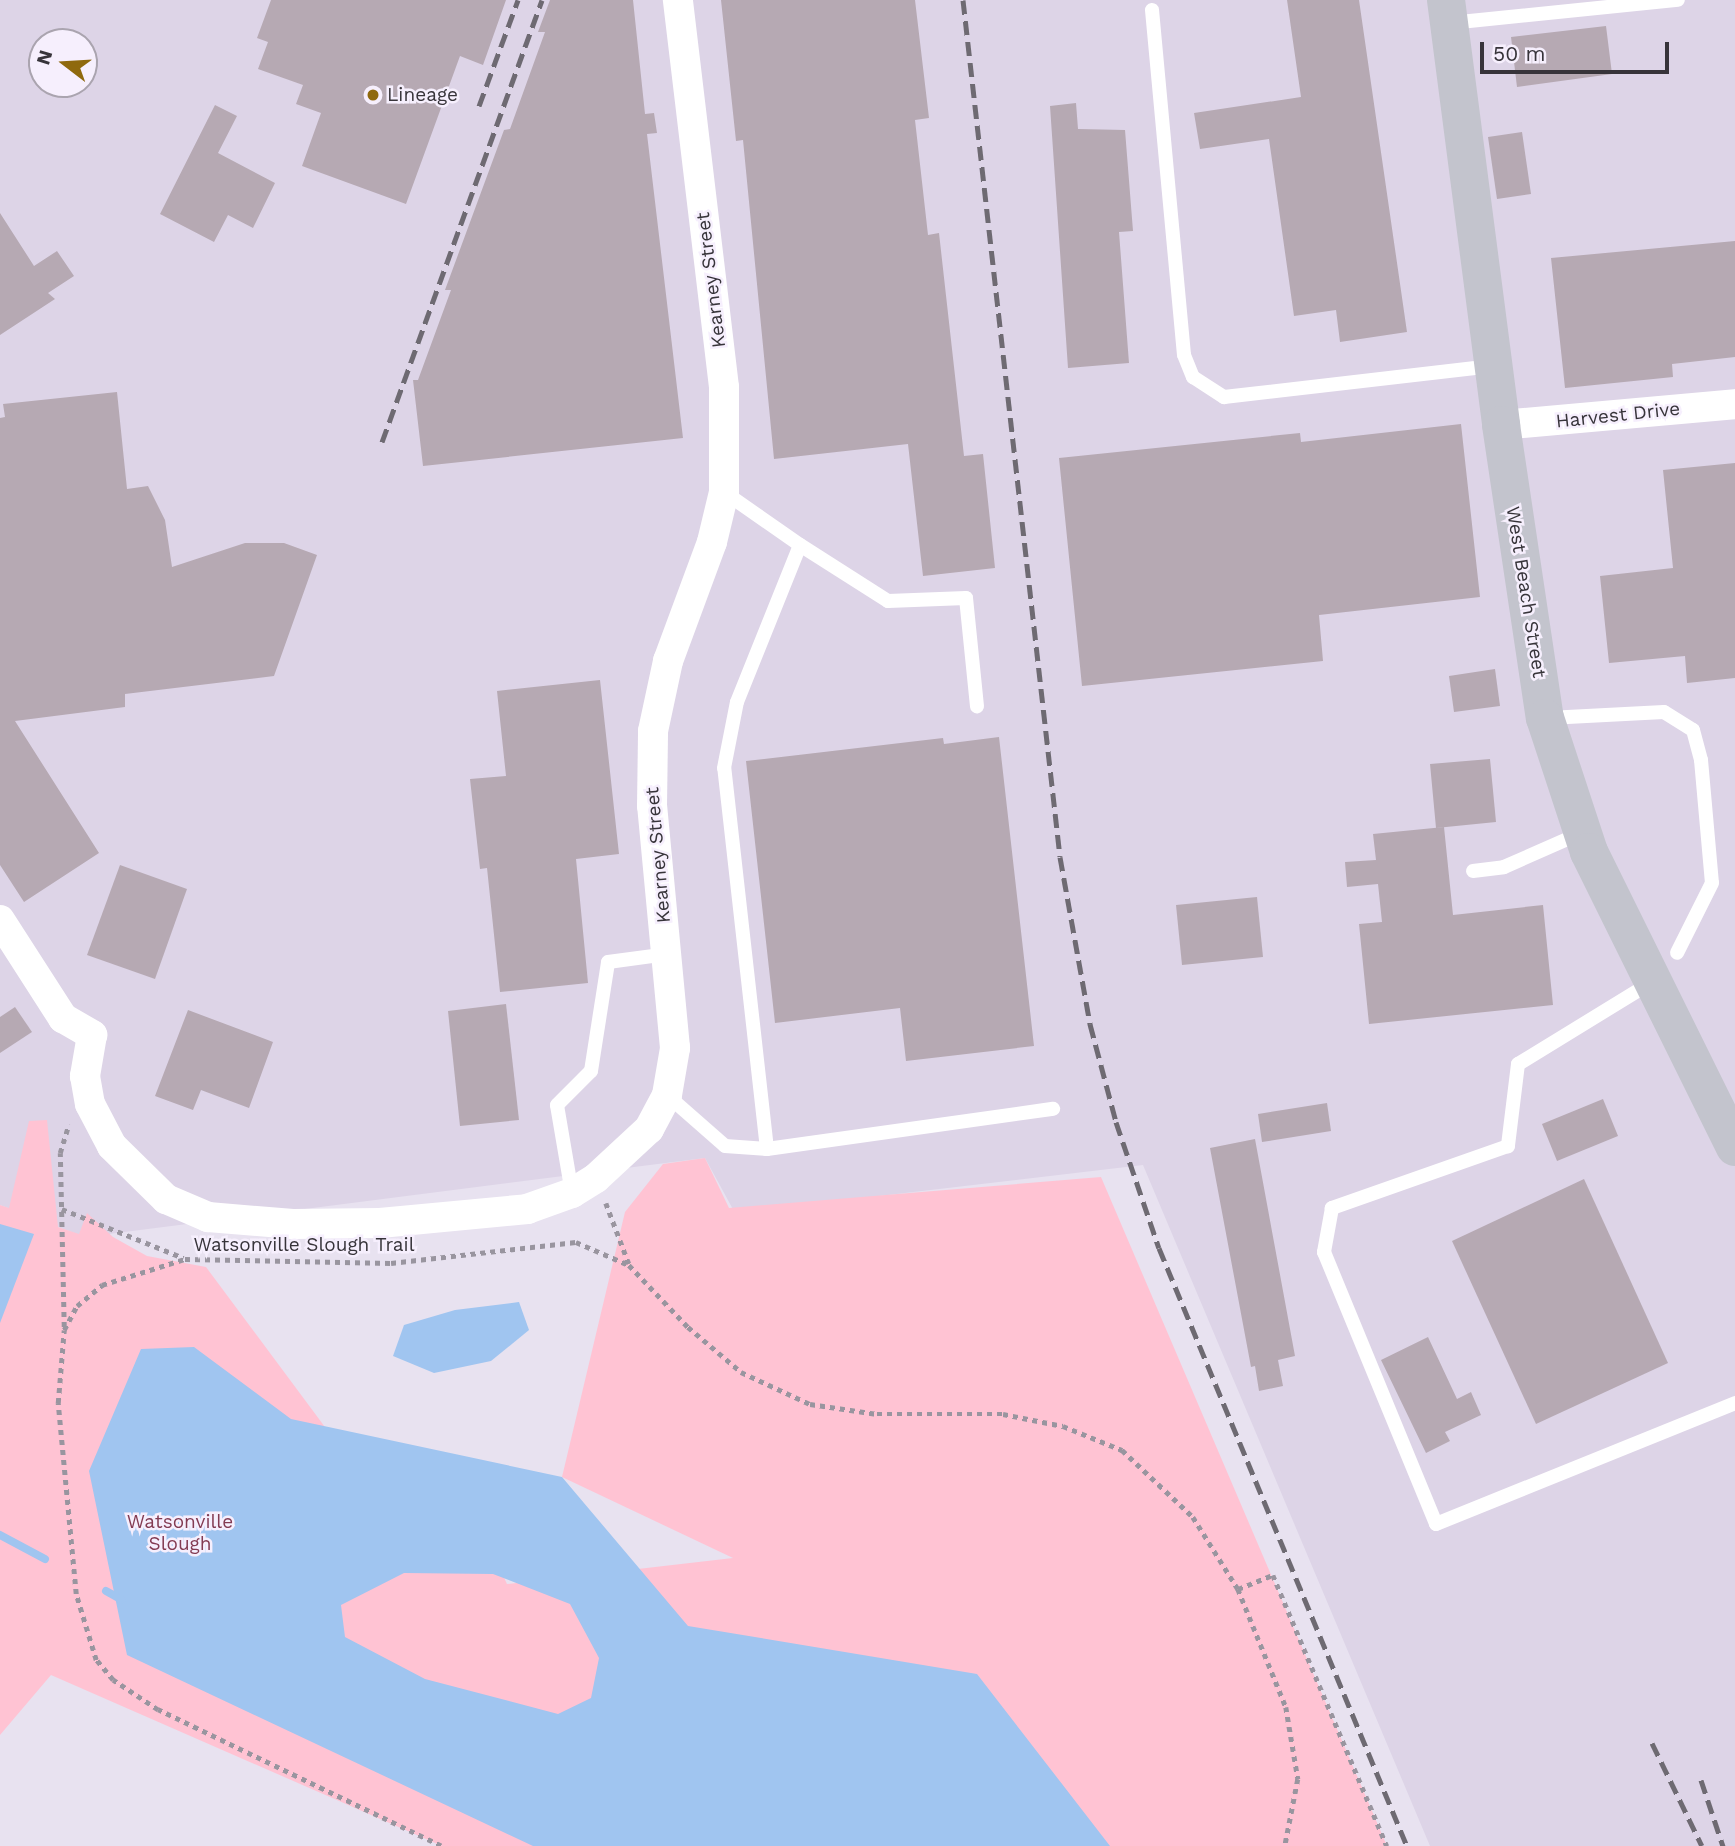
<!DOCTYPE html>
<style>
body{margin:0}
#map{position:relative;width:1735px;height:1846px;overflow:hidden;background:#e8e2f0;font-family:"Work Sans",sans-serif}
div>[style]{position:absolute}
.built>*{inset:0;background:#ddd4e7}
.green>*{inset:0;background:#ffc3d3}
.water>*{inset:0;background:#a0c5f0}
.stream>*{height:8px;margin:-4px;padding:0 4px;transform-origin:4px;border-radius:4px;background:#a0c5f0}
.building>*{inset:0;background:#b6a9b3}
.path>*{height:4.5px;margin-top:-2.25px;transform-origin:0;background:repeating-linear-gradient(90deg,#99959f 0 5px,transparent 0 10px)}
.lane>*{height:14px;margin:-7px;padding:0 7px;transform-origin:7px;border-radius:7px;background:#fff}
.street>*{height:30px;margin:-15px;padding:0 15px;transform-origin:15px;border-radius:15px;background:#fff}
.secondary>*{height:38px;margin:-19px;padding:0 19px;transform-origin:19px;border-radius:19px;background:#c3c4cd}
.rail>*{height:5px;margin-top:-2.5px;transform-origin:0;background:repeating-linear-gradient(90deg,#6e6a72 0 14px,transparent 0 21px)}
.dots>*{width:19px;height:19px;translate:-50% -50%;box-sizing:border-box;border:4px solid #f6effd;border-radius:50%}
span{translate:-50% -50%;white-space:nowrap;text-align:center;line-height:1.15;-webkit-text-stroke:5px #f6effd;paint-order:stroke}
.poi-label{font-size:19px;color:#37343a}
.left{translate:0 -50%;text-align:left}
.street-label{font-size:19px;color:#37343a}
.park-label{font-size:19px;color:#833b53}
.north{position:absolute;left:28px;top:28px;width:70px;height:70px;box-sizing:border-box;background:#f6effd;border:2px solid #aaa4af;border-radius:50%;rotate:287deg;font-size:19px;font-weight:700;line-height:28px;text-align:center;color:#37343a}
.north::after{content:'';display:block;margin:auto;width:24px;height:32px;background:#8f690e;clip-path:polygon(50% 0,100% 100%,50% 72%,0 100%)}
.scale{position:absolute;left:1480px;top:42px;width:189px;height:32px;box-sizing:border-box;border:4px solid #37343a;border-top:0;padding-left:9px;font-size:21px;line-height:24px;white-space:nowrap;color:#37343a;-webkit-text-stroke:5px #f6effd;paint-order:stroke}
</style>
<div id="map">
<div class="built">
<div style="clip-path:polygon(evenodd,0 0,1735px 0,1735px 1846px,1430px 1846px,1143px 1165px,735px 1213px,705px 1158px,85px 1237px,0 1205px,0 0,42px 42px,84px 42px,84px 84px,42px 84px,42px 42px)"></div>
</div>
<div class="green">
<div style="clip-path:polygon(47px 1120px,58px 1227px,79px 1234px,87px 1213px,113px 1237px,147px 1256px,206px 1267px,345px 1454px,470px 1505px,507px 1584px,733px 1558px,562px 1477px,625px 1212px,663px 1164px,705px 1158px,729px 1208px,1101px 1177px,1387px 1846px,442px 1846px,51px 1675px,0 1735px,0 1205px,9px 1208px,29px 1121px)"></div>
</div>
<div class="water">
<div style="clip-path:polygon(0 1224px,34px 1234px,0 1323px)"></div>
<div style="clip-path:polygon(519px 1302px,529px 1330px,491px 1361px,434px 1373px,393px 1356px,404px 1325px,455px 1310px)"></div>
<div style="clip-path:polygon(evenodd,194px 1347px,291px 1419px,562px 1477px,688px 1626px,977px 1674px,1110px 1846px,533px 1846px,127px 1655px,89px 1471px,141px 1349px,194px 1347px,404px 1573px,493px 1574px,570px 1604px,599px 1658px,591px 1698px,558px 1714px,425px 1679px,345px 1637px,341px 1605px,404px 1573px)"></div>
</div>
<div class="stream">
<div style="left:0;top:1535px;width:51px;rotate:28.1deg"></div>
<div style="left:106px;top:1591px;width:18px;rotate:29deg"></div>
</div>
<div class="building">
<div style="clip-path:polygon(271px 0,506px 0,483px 65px,460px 56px,406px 204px,302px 166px,321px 113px,296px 104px,303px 85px,258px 69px,268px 42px,257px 38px)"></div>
<div style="clip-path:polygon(550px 0,633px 0,645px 114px,654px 113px,657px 133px,647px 134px,683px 438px,423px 466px,413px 380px,418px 380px,451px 290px,445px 290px,504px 130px,510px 129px,545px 32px,538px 32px)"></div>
<div style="clip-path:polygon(721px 0,915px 0,929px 118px,915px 120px,928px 235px,939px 233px,964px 456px,983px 454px,995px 568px,923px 576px,908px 444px,774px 459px,743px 140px,736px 141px)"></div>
<div style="clip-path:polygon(1287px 0,1359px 0,1407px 332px,1340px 342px,1336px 310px,1294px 316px,1269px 139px,1200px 149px,1194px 113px,1301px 97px)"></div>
<div style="clip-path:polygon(1606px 26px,1612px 74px,1517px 87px,1511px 37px)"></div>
<div style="clip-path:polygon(1076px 103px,1078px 129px,1125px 130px,1133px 231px,1119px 232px,1129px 363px,1068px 368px,1050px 106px)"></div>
<div style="clip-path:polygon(215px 105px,237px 116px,218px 153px,275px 183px,253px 228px,228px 215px,214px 242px,160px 214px)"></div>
<div style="clip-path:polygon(1522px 132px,1531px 194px,1497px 199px,1488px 137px)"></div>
<div style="clip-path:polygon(0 213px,34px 266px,57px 251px,74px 276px,48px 293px,55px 299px,0 335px)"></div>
<div style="clip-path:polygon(1735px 241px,1735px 357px,1672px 364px,1673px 377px,1565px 388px,1551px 258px)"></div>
<div style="clip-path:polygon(117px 392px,127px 489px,148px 486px,165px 520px,172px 567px,245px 543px,284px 543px,317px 555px,274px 676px,125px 694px,125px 707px,15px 721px,99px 853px,24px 902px,0 865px,0 418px,5px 417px,3px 404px)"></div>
<div style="clip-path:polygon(1461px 424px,1480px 597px,1319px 615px,1323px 661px,1082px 686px,1059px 458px,1300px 433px,1301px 442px)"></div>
<div style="clip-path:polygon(1735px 463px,1735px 678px,1687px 683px,1685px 656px,1609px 663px,1600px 576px,1673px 568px,1663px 470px)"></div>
<div style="clip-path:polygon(1495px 669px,1500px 706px,1454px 712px,1449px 676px)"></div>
<div style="clip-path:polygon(600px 680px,619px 854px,576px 859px,588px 983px,500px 992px,487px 868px,480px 869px,470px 779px,506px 776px,497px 691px)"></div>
<div style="clip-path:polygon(999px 737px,1034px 1046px,906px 1061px,900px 1008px,775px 1023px,746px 761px,943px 738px,944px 744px)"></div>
<div style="clip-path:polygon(1490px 759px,1496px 822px,1436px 828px,1430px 764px)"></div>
<div style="clip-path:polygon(1444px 827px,1453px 915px,1543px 905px,1553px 1005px,1369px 1024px,1359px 924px,1382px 922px,1378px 884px,1347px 887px,1345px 862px,1376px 860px,1373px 834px)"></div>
<div style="clip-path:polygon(120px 865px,187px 889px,155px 979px,87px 955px)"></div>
<div style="clip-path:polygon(1257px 897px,1263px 957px,1182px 965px,1176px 905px)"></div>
<div style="clip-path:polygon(506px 1004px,519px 1120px,460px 1126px,448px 1011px)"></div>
<div style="clip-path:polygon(15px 1007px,32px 1032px,0 1053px,0 1017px)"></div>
<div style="clip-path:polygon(188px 1010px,273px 1042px,249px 1108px,201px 1090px,193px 1110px,155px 1096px)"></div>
<div style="clip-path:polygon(1603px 1099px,1618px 1136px,1557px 1161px,1542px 1124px)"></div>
<div style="clip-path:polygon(1327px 1103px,1331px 1131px,1262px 1142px,1258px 1114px)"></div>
<div style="clip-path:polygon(1255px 1139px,1295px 1356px,1278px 1360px,1283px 1386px,1259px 1391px,1255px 1366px,1251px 1367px,1210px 1148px)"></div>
<div style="clip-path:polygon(1584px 1179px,1668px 1363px,1536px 1424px,1452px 1241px)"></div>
<div style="clip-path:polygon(1428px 1337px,1457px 1399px,1471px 1392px,1481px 1415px,1445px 1432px,1450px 1441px,1426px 1453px,1381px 1360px)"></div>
</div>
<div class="path">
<div style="left:606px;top:1203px;width:65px;rotate:69.3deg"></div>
<div style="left:62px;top:1209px;width:131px;rotate:21.9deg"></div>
<div style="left:64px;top:1327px;width:174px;rotate:-91.3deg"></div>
<div style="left:60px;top:1153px;width:30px;rotate:-73deg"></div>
<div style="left:1238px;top:1589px;width:38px;rotate:-22deg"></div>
<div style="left:1273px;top:1575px;width:294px;rotate:67.2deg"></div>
<div style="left:441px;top:1846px;width:314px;rotate:-154.3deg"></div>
<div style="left:158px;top:1710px;width:54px;rotate:-146.3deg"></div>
<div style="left:113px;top:1680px;width:26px;rotate:-130deg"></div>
<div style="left:96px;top:1660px;width:69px;rotate:-106.9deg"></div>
<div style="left:76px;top:1594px;width:192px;rotate:-95.4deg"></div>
<div style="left:58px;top:1403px;width:73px;rotate:-85.3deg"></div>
<div style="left:64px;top:1330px;width:27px;rotate:-62deg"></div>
<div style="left:77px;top:1306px;width:33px;rotate:-40deg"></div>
<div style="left:102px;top:1285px;width:87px;rotate:-17.4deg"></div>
<div style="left:185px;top:1259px;width:206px;rotate:1.1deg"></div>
<div style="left:391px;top:1263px;width:186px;rotate:-6.5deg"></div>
<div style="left:576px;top:1242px;width:58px;rotate:23.5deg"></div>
<div style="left:629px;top:1265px;width:86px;rotate:46.4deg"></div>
<div style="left:688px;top:1327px;width:70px;rotate:40.3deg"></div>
<div style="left:741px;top:1372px;width:76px;rotate:24.9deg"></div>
<div style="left:810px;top:1404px;width:68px;rotate:8.5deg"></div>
<div style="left:877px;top:1414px;width:126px"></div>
<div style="left:1003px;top:1414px;width:61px;rotate:11.3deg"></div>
<div style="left:1063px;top:1426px;width:64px;rotate:22.1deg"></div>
<div style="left:1122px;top:1450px;width:98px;rotate:43.3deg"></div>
<div style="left:1193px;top:1517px;width:85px;rotate:58deg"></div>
<div style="left:1238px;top:1589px;width:127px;rotate:67.9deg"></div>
<div style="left:1286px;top:1707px;width:73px;rotate:80.5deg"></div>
<div style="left:1298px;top:1779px;width:68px;rotate:101deg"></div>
</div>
<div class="lane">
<div style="left:1152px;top:10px;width:346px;rotate:84.7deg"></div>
<div style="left:1184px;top:355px;width:24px;rotate:68deg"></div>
<div style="left:1193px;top:377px;width:37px;rotate:33deg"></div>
<div style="left:1224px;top:397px;width:270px;rotate:-6.6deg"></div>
<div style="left:1450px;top:23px;width:229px;rotate:-5.8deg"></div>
<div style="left:800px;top:545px;width:104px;rotate:32.5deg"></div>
<div style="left:888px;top:601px;width:78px;rotate:-2.2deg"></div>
<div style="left:966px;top:598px;width:109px;rotate:84.2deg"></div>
<div style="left:1548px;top:718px;width:116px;rotate:-3deg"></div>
<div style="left:1664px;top:712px;width:34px;rotate:32deg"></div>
<div style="left:1693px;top:730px;width:31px;rotate:75deg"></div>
<div style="left:1701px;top:760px;width:123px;rotate:84.9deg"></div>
<div style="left:1712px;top:883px;width:78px;rotate:116.6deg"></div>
<div style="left:1473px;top:871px;width:31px;rotate:-7deg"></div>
<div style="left:1504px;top:867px;width:84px;rotate:-23.8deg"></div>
<div style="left:1652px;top:982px;width:157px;rotate:148.5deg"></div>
<div style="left:1518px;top:1064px;width:83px;rotate:97deg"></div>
<div style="left:1508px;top:1146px;width:187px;rotate:160.6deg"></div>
<div style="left:1332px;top:1208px;width:45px;rotate:100.3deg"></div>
<div style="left:1324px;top:1252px;width:294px;rotate:67.6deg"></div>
<div style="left:1436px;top:1524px;width:323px;rotate:-22deg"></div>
<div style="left:667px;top:1095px;width:77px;rotate:41.3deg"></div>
<div style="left:725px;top:1146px;width:42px;rotate:4.1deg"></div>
<div style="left:767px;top:1149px;width:383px;rotate:-96.4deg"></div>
<div style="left:724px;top:768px;width:67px;rotate:-78.9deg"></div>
<div style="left:737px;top:702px;width:169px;rotate:-68.1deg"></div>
<div style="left:800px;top:545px;width:93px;rotate:-145.1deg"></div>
<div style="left:767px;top:1149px;width:289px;rotate:-8deg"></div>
<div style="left:572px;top:1193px;width:89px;rotate:-99.7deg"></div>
<div style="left:557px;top:1105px;width:48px;rotate:-45deg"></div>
<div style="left:591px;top:1071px;width:110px;rotate:-81.1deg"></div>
<div style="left:608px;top:962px;width:61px;rotate:-7.6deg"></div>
</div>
<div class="street">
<div style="left:1501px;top:425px;width:235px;rotate:-5.1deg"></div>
<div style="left:0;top:920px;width:117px;rotate:57.3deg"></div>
<div style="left:63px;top:1018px;width:34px;rotate:30deg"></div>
<div style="left:92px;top:1035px;width:42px;rotate:99.7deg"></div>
<div style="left:85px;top:1076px;width:28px;rotate:80deg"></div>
<div style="left:90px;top:1104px;width:47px;rotate:62.4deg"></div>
<div style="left:112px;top:1146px;width:76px;rotate:44.5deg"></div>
<div style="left:166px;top:1199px;width:46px;rotate:23.2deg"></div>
<div style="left:208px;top:1217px;width:85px;rotate:4.7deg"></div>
<div style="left:293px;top:1224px;width:87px;rotate:-0.7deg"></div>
<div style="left:380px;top:1223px;width:148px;rotate:-5.4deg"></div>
<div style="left:527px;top:1209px;width:48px;rotate:-19.6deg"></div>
<div style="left:572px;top:1193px;width:28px;rotate:-32deg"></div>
<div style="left:596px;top:1178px;width:72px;rotate:-42.8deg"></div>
<div style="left:649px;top:1129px;width:38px;rotate:-62deg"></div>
<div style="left:667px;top:1095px;width:48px;rotate:-80.3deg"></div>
<div style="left:675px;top:1048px;width:243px;rotate:-95.4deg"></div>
<div style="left:652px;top:806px;width:75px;rotate:-89.2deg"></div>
<div style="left:653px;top:731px;width:72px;rotate:-77.9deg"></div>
<div style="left:668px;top:661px;width:127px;rotate:-69.7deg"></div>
<div style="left:712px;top:542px;width:51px;rotate:-76.5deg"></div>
<div style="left:724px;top:492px;width:105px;rotate:-90deg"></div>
<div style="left:724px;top:387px;width:390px;rotate:-96.8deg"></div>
</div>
<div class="secondary">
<div style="left:1446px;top:0;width:429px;rotate:82.6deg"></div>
<div style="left:1501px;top:425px;width:296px;rotate:81.5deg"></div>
<div style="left:1545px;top:718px;width:141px;rotate:71.8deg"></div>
<div style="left:1589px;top:852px;width:329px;rotate:63.7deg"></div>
</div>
<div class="rail">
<div style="left:963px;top:0;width:862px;rotate:83.54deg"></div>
<div style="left:1060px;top:857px;width:170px;rotate:79.8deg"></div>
<div style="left:1090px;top:1024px;width:101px;rotate:75.1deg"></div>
<div style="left:1116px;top:1122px;width:133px;rotate:71.2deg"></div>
<div style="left:1159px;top:1248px;width:647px;rotate:67.48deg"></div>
<div style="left:479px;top:106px;width:113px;rotate:-69.8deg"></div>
<div style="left:382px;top:442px;width:470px;rotate:-70.1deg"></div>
<div style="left:1652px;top:1743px;width:114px;rotate:64.1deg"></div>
<div style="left:1701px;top:1780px;width:70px;rotate:71.6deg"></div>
</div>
<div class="dots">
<div style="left:373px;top:95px;background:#8f690e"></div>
</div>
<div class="poi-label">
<span class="left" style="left:387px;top:95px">Lineage</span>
</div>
<div class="street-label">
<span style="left:711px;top:280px;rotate:-97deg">Kearney Street</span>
<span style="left:1618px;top:415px;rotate:-6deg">Harvest Drive</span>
<span style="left:1526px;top:592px;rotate:81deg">West Beach Street</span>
<span style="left:658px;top:855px;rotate:-95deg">Kearney Street</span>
<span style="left:304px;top:1245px">Watsonville Slough Trail</span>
</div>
<div class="park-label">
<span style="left:180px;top:1533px">Watsonville<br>Slough</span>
</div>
<div class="north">N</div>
<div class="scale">50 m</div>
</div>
